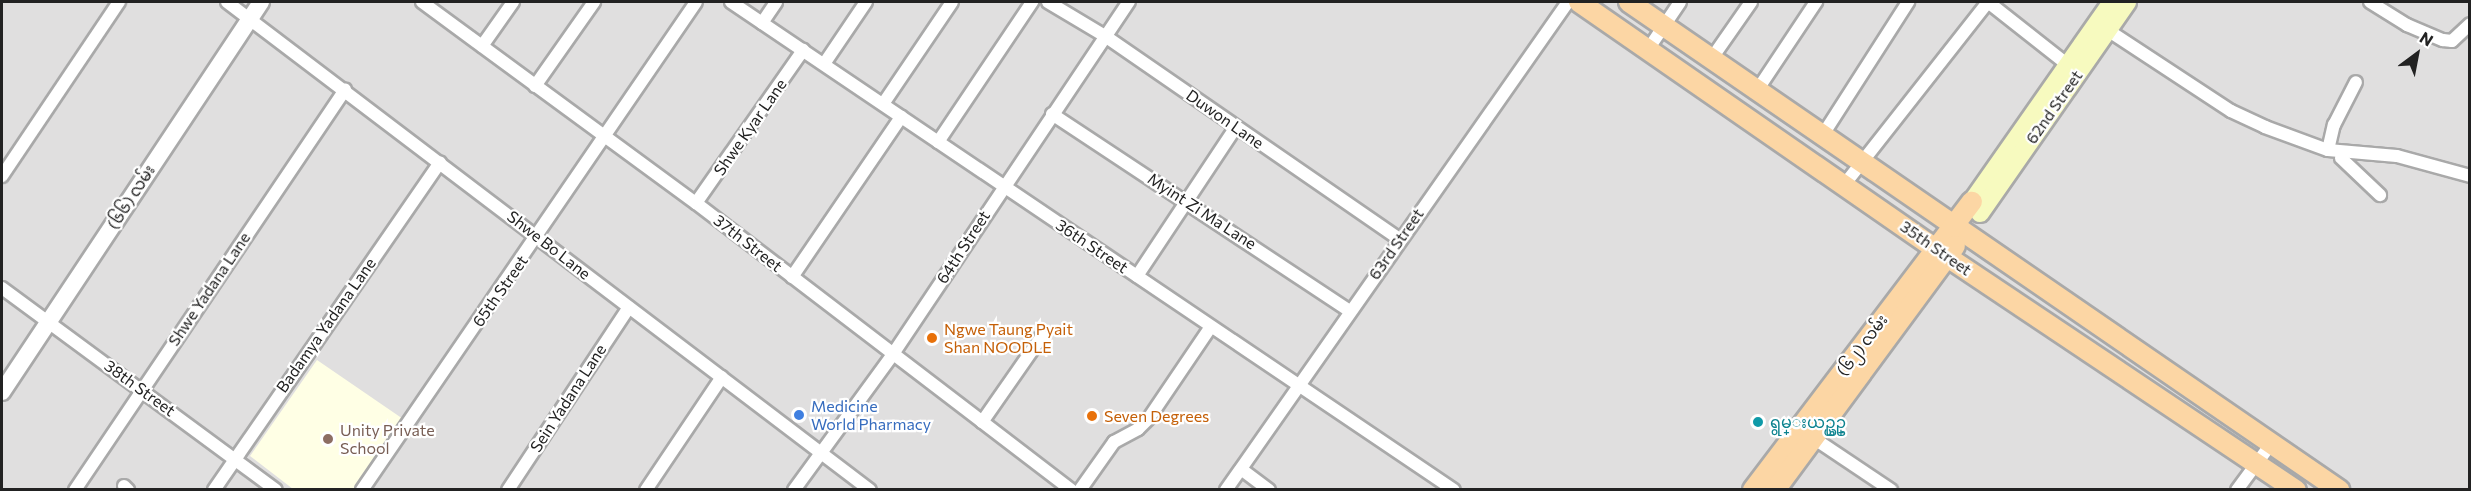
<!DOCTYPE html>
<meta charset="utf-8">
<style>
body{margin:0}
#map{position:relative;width:2471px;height:491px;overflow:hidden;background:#f2efe9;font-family:Commissioner,"Noto Sans Myanmar",sans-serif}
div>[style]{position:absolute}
.residential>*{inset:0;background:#e0dfdf}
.education>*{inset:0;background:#ffffe5}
.roads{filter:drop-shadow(2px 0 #a9a9a9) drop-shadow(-2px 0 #a9a9a9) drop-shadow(0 2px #a9a9a9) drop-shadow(0 -2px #a9a9a9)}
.minor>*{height:12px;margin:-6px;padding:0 6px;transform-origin:6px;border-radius:6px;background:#fff}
.tertiary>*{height:16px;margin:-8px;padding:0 8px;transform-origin:8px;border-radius:8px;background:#fff}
.secondary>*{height:18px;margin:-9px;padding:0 9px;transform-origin:9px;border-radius:9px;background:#f7fabf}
.primary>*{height:20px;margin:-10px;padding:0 10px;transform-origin:10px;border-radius:10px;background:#fcd6a4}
.dots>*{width:16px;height:16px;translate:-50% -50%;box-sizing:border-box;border:3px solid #fff;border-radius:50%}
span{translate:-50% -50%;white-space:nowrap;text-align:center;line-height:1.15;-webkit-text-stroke:4.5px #fff;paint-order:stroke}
.street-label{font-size:16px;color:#222}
.food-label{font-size:16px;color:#c56008}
.left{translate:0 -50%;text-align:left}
.shop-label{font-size:16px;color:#366cbe}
.culture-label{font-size:16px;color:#0d838f}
.education-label{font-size:16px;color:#785e54}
.frame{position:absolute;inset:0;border:3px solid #222;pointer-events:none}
.north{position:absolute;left:2387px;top:24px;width:60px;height:60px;-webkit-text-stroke:4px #fff;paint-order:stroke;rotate:32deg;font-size:16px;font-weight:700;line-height:24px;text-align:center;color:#222}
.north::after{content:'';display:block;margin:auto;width:21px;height:27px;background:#222;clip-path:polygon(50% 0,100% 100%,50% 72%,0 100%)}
</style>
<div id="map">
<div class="residential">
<div style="clip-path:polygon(2px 2px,2469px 2px,2469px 489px,2px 489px)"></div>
</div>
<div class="education">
<div style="clip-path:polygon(317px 360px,406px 421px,357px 489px,293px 489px,250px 456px)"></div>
</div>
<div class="roads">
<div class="minor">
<div style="left:227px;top:2px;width:807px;rotate:37.2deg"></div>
<div style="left:422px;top:2px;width:340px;rotate:36.3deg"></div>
<div style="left:696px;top:203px;width:472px;rotate:37.4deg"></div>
<div style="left:731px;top:2px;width:872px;rotate:34.02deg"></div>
<div style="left:1048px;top:2px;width:66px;rotate:30.8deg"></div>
<div style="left:1105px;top:36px;width:357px;rotate:34.6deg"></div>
<div style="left:1988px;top:2px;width:107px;rotate:38.2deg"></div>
<div style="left:2370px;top:2px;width:44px;rotate:31.9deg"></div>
<div style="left:2407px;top:25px;width:39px;rotate:23deg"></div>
<div style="left:2443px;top:40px;width:9px;rotate:6deg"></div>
<div style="left:2452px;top:41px;width:25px;rotate:-43deg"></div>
<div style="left:762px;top:23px;width:25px;rotate:-56deg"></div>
<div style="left:2103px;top:27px;width:153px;rotate:33.3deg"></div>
<div style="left:2231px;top:111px;width:38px;rotate:25deg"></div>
<div style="left:2265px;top:127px;width:67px;rotate:20.1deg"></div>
<div style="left:2328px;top:150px;width:69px;rotate:5deg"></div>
<div style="left:2397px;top:156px;width:76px;rotate:15.3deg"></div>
<div style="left:482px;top:46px;width:54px;rotate:-54.8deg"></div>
<div style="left:1647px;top:51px;width:59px;rotate:-56deg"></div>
<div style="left:1712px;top:58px;width:68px;rotate:-55.1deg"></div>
<div style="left:824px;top:64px;width:75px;rotate:-55.9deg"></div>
<div style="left:535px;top:86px;width:103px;rotate:-54.9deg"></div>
<div style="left:1758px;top:89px;width:105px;rotate:-56.3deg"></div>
<div style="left:883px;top:104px;width:123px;rotate:-55.9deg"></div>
<div style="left:1052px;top:114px;width:357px;rotate:33.5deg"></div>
<div style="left:1824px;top:133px;width:156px;rotate:-57.3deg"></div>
<div style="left:938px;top:142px;width:169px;rotate:-56.1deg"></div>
<div style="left:2328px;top:150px;width:26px;rotate:-77deg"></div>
<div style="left:2334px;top:125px;width:48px;rotate:-62.9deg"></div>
<div style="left:2341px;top:158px;width:54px;rotate:43.5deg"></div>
<div style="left:2px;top:176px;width:210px;rotate:-56.1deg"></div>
<div style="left:1844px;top:185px;width:233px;rotate:-51.8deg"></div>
<div style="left:696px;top:203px;width:187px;rotate:-55deg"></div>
<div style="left:1137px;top:276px;width:179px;rotate:-56.4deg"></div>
<div style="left:792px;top:277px;width:194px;rotate:-55.7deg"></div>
<div style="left:2px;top:288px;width:340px;rotate:36.4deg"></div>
<div style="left:982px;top:422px;width:105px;rotate:-55.1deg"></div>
<div style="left:1809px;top:435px;width:99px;rotate:33.9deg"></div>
<div style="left:1241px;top:469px;width:35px;rotate:37deg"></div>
<div style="left:124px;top:486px;width:6px;rotate:45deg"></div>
<div style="left:75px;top:490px;width:483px;rotate:-56deg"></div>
<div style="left:214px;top:490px;width:398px;rotate:-55.4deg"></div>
<div style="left:362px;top:490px;width:591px;rotate:-55.61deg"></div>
<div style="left:508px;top:490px;width:219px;rotate:-56.5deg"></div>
<div style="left:646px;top:490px;width:136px;rotate:-56.1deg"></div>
<div style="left:794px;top:490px;width:168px;rotate:-53.9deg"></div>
<div style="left:893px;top:354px;width:424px;rotate:-56.2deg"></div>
<div style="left:1080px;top:490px;width:59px;rotate:-54.7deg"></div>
<div style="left:1114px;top:442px;width:27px;rotate:-28deg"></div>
<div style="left:1138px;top:429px;width:16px;rotate:-45deg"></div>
<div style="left:1149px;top:418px;width:109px;rotate:-55.9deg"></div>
<div style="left:1226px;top:490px;width:596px;rotate:-54.98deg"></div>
<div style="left:2237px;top:490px;width:57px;rotate:-53.5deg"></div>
</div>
<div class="tertiary">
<div style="left:2px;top:392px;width:468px;rotate:-56.4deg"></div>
</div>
<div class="secondary">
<div style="left:1972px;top:202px;width:244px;rotate:-55deg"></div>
<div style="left:1980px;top:213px;width:257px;rotate:-55.1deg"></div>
</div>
<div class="primary">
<div style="left:1579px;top:2px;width:446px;rotate:34.7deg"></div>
<div style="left:1946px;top:256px;width:421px;rotate:33.8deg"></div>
<div style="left:1629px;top:2px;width:862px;rotate:34.5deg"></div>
<div style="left:1753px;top:490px;width:362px;rotate:-52.8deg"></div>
<div style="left:1775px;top:490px;width:303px;rotate:-53.6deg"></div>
</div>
</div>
<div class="dots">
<div style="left:932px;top:338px;background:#e8710a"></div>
<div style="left:799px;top:415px;background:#3f7fe0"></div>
<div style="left:1092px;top:416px;background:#e8710a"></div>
<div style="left:1758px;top:422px;background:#0f9aa8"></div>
<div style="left:328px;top:439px;background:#8d6e63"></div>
</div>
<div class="street-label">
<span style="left:2054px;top:107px;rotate:-55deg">62nd Street</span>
<span style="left:1225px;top:119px;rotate:35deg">Duwon Lane</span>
<span style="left:750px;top:127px;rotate:-55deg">Shwe Kyar Lane</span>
<span style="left:131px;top:197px;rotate:-57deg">(၆၆) လမ်း</span>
<span style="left:1202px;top:211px;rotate:33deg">Myint Zi Ma Lane</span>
<span style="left:748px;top:243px;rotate:38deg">37th Street</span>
<span style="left:1396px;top:244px;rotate:-55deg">63rd Street</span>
<span style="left:549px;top:245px;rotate:38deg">Shwe Bo Lane</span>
<span style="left:1092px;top:246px;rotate:34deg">36th Street</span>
<span style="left:963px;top:247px;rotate:-57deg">64th Street</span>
<span style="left:1936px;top:248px;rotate:35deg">35th Street</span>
<span style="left:209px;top:289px;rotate:-56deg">Shwe Yadana Lane</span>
<span style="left:500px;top:291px;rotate:-55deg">65th Street</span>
<span style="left:326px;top:325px;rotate:-55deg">Badamya Yadana Lane</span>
<span style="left:1862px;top:345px;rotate:-53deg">(၆၂) လမ်း</span>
<span style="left:140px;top:388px;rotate:36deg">38th Street</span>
<span style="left:568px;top:398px;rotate:-57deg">Sein Yadana Lane</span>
</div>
<div class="food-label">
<span class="left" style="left:944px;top:338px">Ngwe Taung Pyait<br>Shan NOODLE</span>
<span class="left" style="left:1104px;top:416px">Seven Degrees</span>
</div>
<div class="shop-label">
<span class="left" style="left:811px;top:415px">Medicine<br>World Pharmacy</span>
</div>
<div class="culture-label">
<span class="left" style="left:1770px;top:422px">ရွမ္းယဥ္ယဥ္</span>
</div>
<div class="education-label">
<span class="left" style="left:340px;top:439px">Unity Private<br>School</span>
</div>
<div class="frame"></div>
<div class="north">N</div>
</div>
